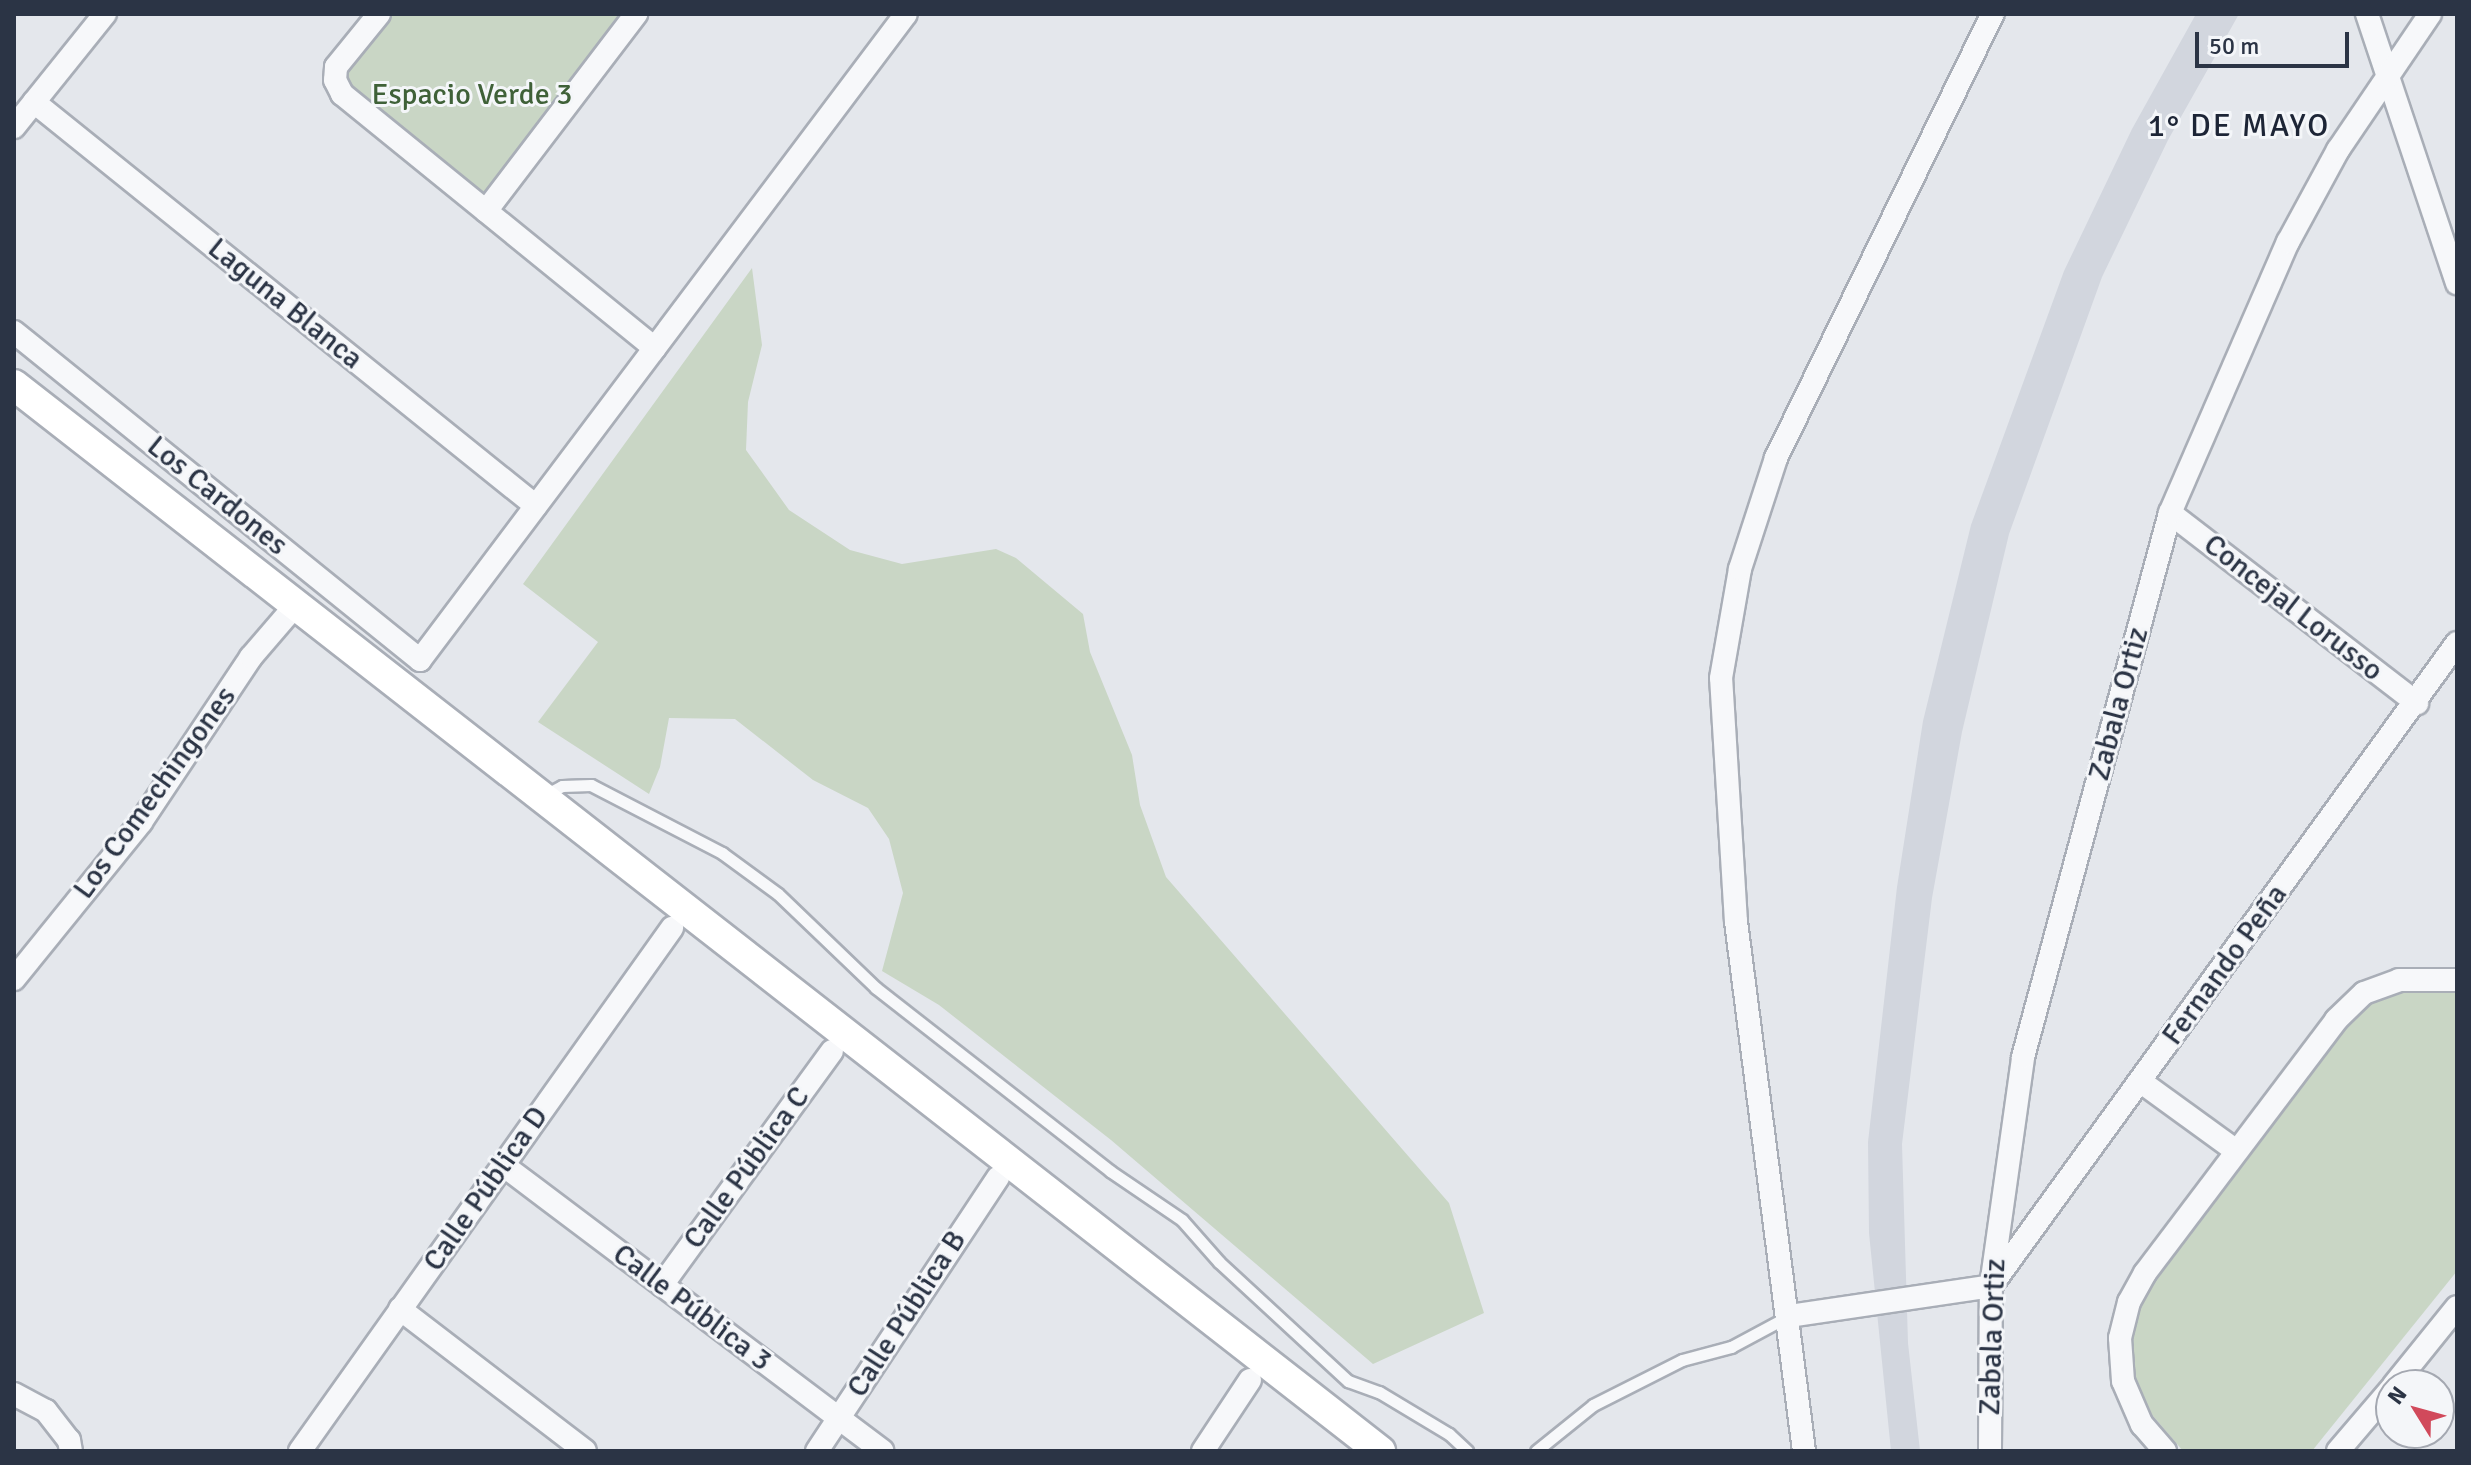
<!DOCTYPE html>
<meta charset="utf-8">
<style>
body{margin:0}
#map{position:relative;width:2471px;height:1465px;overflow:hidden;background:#e4e7ec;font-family:Signika,sans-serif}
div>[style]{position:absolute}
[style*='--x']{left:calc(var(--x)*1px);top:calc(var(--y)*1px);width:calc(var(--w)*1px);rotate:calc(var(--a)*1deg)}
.built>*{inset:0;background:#d2d6de}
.green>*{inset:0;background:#c9d6c5}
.roads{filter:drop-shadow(2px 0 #a9aeb7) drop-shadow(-2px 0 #a9aeb7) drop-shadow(0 2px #a9aeb7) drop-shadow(0 -2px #a9aeb7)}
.lane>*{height:11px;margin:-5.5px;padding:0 5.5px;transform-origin:5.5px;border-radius:5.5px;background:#f7f8fa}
.street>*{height:22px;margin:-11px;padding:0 11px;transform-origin:11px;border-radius:11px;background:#f7f8fa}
.secondary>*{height:30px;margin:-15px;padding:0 15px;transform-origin:15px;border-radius:15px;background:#fff}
span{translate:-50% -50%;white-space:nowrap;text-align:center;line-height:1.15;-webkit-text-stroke:6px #f4f6f9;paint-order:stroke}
.park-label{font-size:30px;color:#3f6138}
.street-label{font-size:30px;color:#2b3445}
.neighbourhood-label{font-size:32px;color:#1d2536;letter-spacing:2px}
.frame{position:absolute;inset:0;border:16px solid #2b3445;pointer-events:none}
.north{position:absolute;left:2375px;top:1369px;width:80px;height:80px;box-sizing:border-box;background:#f4f6f9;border:2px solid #a4a8b1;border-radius:50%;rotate:307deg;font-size:22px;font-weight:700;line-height:32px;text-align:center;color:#2b3445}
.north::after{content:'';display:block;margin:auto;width:28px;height:36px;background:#d1495b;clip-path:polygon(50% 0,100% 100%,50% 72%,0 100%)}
.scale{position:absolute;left:2195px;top:32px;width:154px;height:36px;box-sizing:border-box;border:4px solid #2b3445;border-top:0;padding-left:10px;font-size:24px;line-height:28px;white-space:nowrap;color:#2b3445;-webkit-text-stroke:6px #f4f6f9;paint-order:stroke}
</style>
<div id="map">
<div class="built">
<i style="clip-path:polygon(2196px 14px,2239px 14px,2168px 140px,2102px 277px,2009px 534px,1962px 732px,1932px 898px,1902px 1144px,1908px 1343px,1920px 1451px,1891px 1451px,1869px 1233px,1868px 1142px,1897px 887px,1923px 721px,1971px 525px,2064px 271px,2132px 129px)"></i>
</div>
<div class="green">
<i style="clip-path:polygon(379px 14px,636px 14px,486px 211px,342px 94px,336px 67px)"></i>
<i style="clip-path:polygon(752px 268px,762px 345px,748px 402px,746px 450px,789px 510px,850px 550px,902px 564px,996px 549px,1016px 558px,1083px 614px,1090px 652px,1132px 755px,1140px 805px,1166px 877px,1449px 1203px,1484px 1313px,1373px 1364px,1111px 1140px,939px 1005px,882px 971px,903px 893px,889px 839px,868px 808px,813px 780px,735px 719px,669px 718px,660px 767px,649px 794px,538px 722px,598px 642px,523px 584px)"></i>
<i style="clip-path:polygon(2409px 988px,2457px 992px,2457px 1271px,2312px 1451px,2183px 1451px,2141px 1402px,2128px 1361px,2135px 1298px,2349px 1011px,2377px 995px)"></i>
</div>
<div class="roads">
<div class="lane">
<i style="--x:545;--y:795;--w:19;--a:-28"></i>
<i style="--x:562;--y:786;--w:29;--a:-2"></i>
<i style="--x:591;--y:785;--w:148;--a:27.4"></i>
<i style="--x:722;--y:853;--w:69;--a:36.2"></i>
<i style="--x:778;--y:894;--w:136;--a:43.8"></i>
<i style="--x:876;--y:988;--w:297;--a:38"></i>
<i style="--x:1110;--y:1171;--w:87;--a:34.2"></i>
<i style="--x:1182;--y:1220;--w:56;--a:48.6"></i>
<i style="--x:1219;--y:1262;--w:176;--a:42.7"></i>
<i style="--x:1348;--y:1381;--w:33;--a:20"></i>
<i style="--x:1379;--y:1392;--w:82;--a:31"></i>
<i style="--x:1449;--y:1434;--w:25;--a:43"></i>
<i style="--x:1536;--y:1451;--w:73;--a:-38.9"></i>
<i style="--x:1593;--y:1405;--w:100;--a:-26.8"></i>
<i style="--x:1682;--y:1360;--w:51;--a:-14.9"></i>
<i style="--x:1731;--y:1347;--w:64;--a:-28.2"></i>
</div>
<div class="street">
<i style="--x:379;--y:14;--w:68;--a:129.1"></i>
<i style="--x:336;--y:67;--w:13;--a:94"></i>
<i style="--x:335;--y:80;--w:16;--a:63"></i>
<i style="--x:342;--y:94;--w:403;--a:39.1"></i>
<i style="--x:2367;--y:14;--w:284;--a:71.5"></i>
<i style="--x:34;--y:102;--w:644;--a:38.83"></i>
<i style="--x:14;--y:127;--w:145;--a:-51.2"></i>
<i style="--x:486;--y:211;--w:248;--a:-52.7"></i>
<i style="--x:14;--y:332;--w:522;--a:38.93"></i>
<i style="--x:420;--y:660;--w:808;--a:-53.05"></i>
<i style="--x:2170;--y:513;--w:312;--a:37.6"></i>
<i style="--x:14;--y:979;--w:202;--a:-51"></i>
<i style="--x:141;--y:822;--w:198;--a:-56.3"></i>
<i style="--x:251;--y:657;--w:66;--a:-49.3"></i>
<i style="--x:2140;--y:1081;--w:117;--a:36"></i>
<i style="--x:503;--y:1165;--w:475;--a:37"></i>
<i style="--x:662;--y:1285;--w:289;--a:-54"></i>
<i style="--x:400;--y:1309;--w:233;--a:37.5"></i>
<i style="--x:1789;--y:1316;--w:204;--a:-8.4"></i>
<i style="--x:1991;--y:1286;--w:794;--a:-54.07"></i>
<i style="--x:2394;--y:1385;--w:100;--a:-51.1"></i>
<i style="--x:14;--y:1394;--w:36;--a:28"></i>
<i style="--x:46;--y:1411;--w:37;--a:52"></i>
<i style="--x:69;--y:1440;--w:11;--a:80"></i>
<i style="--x:300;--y:1451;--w:642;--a:-54.58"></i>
<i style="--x:817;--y:1451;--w:328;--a:-56.5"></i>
<i style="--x:1203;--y:1451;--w:85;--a:-56.5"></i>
<i style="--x:1804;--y:1451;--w:533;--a:-97.32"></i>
<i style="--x:1736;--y:922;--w:244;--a:-93.5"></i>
<i style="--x:1721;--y:678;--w:111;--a:-80.1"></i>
<i style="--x:1740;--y:569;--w:117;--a:-72"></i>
<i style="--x:1776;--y:458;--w:494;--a:-64"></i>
<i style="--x:1990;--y:1451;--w:165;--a:-89.7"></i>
<i style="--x:1991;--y:1286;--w:231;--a:-82"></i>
<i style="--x:2023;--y:1057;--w:564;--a:-74.88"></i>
<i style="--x:2170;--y:513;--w:296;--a:-66.5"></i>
<i style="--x:2288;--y:242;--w:105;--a:-61.5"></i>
<i style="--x:2338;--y:150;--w:164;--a:-55.9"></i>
<i style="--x:2165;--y:1451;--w:35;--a:-131"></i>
<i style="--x:2142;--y:1425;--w:48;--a:-113.4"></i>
<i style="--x:2123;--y:1381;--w:43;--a:-94"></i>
<i style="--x:2120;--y:1338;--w:37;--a:-76"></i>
<i style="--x:2129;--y:1302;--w:33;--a:-61"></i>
<i style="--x:2145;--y:1273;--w:317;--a:-52.9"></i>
<i style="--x:2336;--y:1020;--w:39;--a:-44"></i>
<i style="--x:2364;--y:993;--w:37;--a:-20"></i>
<i style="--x:2399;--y:980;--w:58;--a:0"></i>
<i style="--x:2338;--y:1451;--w:82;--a:-49.5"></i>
</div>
<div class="secondary">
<i style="--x:14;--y:385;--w:1733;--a:37.97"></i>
</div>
</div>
<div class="park-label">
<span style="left:472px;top:95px">Espacio Verde 3</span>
</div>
<div class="street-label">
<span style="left:285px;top:304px;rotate:39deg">Laguna Blanca</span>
<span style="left:217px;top:496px;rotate:39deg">Los Cardones</span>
<span style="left:2293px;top:608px;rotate:38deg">Concejal Lorusso</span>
<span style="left:2119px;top:704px;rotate:-75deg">Zabala Ortiz</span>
<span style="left:155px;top:793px;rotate:-54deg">Los Comechingones</span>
<span style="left:2225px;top:965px;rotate:-54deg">Fernando Peña</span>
<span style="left:747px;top:1168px;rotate:-54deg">Calle Pública C</span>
<span style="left:486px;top:1189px;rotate:-55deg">Calle Pública D</span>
<span style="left:692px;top:1308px;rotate:37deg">Calle Pública 3</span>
<span style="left:907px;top:1314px;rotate:-57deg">Calle Pública B</span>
<span style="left:1993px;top:1337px;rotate:-88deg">Zabala Ortiz</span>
</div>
<div class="neighbourhood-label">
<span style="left:2239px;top:126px">1° DE MAYO</span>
</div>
<div class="frame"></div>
<div class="north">N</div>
<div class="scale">50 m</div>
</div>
